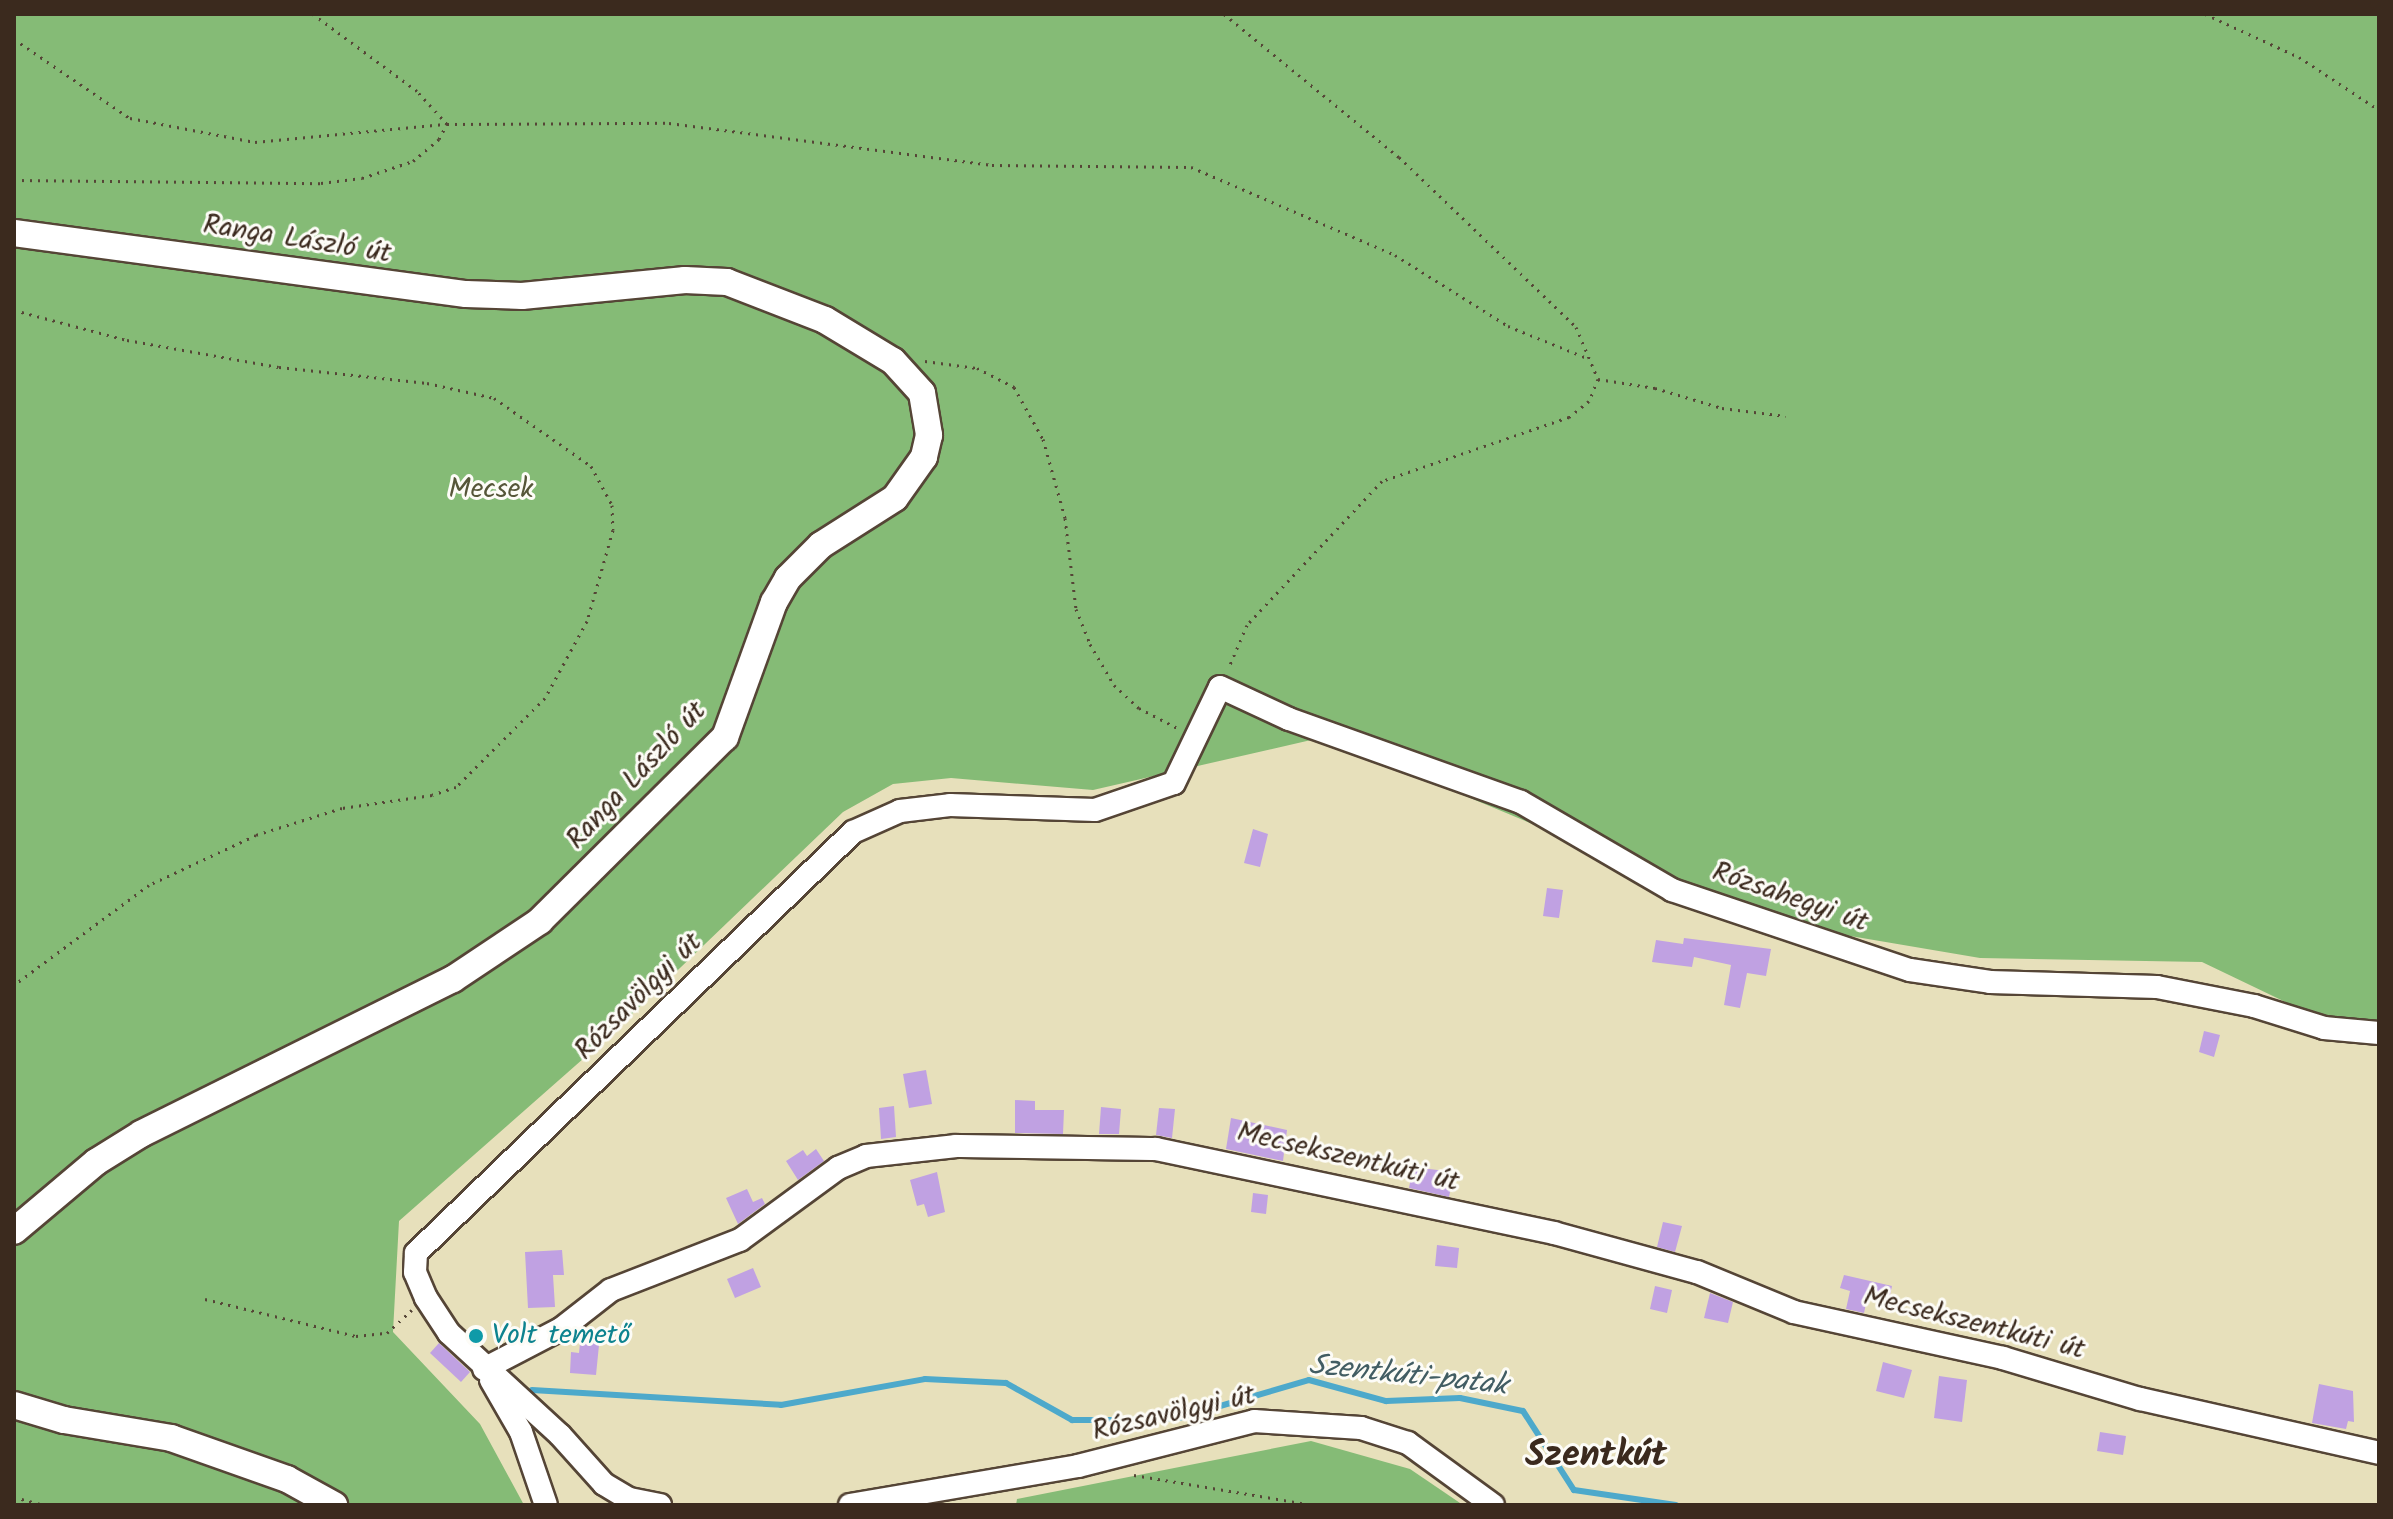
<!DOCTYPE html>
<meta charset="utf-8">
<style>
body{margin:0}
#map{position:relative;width:2393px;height:1519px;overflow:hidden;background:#e7e0bb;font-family:Kalam,sans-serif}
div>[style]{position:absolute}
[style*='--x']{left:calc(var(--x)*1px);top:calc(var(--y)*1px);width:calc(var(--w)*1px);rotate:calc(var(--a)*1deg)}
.forest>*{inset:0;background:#85bb76}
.stream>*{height:6px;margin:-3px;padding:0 3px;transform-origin:3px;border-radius:3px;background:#4da9cb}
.building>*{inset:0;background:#c0a1e2}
.path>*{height:3px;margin-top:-1.5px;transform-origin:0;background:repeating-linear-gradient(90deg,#554536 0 2px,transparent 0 8px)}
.roads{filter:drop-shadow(2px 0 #554536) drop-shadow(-2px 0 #554536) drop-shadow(0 2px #554536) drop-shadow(0 -2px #554536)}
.minor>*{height:22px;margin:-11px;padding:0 11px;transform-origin:11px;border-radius:11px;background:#fff}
.major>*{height:26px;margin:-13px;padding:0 13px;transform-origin:13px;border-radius:13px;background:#fff}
.dots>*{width:22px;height:22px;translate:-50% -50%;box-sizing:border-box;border:4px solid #fdfcf7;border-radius:50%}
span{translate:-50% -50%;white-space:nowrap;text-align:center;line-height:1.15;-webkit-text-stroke:6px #fdfcf7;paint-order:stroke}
.street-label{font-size:28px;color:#3b2a1e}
.park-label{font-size:28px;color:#565639}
.culture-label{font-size:28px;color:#0d838f}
.left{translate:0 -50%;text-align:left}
.water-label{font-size:30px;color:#425d63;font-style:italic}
.district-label{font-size:36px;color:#3b2a1e;font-weight:700}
.frame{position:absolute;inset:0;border:16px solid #3b2a1e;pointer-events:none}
</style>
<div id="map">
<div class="forest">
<i style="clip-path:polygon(14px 14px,2379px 14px,2379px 1047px,2202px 962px,1980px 958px,1767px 922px,1324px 737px,1093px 790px,951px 778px,893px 784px,843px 812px,609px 1036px,399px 1221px,393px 1332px,480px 1424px,524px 1505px,14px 1505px)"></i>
<i style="clip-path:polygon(1311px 1441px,1410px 1469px,1463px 1505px,1016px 1505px,1017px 1499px)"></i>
</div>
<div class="stream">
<i style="--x:532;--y:1390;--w:249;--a:3.4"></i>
<i style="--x:781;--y:1405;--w:146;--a:-10.2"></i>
<i style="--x:925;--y:1379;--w:81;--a:2.8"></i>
<i style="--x:1006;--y:1383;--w:76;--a:29.3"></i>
<i style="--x:1072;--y:1420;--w:57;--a:0"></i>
<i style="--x:1129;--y:1420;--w:50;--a:-2.3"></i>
<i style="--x:1179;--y:1418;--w:135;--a:-16.3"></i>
<i style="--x:1309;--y:1380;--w:80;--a:15.3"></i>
<i style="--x:1386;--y:1401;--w:74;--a:-2.3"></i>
<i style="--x:1460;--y:1398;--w:64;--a:11.7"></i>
<i style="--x:1523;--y:1411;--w:94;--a:57.2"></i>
<i style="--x:1574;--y:1490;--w:103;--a:8.4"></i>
</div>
<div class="building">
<i style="clip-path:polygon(1253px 829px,1268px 834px,1260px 867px,1244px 863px)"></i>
<i style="clip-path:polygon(1547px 888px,1563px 890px,1559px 918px,1543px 916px)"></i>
<i style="clip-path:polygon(1684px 938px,1771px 949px,1766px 976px,1747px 973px,1740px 1008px,1724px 1005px,1731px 965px,1694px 957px,1692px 967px,1652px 962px,1656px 940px,1683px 944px)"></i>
<i style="clip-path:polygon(2204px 1031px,2220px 1035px,2214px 1057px,2199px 1052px)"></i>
<i style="clip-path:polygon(926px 1070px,932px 1104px,909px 1108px,903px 1074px)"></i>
<i style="clip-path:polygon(1015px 1100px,1035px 1101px,1035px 1110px,1064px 1110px,1063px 1134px,1015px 1133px)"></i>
<i style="clip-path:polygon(894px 1106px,896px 1137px,881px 1139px,879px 1108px)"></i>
<i style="clip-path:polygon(1101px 1107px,1121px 1109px,1119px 1134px,1099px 1134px)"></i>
<i style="clip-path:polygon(1159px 1108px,1175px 1109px,1172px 1138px,1156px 1135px)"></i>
<i style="clip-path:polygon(1231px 1118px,1287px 1130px,1283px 1161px,1226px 1149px)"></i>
<i style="clip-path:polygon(816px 1149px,824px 1161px,798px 1180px,786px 1161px,803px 1150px,807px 1156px)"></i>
<i style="clip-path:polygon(1413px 1167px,1454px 1172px,1449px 1197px,1409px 1188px)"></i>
<i style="clip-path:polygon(937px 1172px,945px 1212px,928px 1217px,924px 1204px,917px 1206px,910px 1180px)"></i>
<i style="clip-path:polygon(747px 1189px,753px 1202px,762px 1198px,765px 1204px,738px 1224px,726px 1198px)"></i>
<i style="clip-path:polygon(1253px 1193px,1268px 1195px,1266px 1214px,1251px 1212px)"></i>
<i style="clip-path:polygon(1663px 1222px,1682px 1226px,1675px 1252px,1657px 1247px)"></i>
<i style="clip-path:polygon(1437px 1245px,1459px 1248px,1457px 1268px,1435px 1266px)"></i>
<i style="clip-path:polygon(562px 1250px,564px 1275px,553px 1275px,555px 1307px,528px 1308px,525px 1252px)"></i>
<i style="clip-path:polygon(753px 1268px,761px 1287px,735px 1298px,727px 1279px)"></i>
<i style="clip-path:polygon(1844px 1275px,1892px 1286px,1889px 1300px,1868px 1295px,1864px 1313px,1846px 1309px,1850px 1291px,1840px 1288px)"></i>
<i style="clip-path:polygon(1655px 1286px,1672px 1290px,1667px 1313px,1650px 1309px)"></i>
<i style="clip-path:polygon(1710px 1293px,1733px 1302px,1728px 1323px,1704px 1318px)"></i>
<i style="clip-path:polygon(581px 1333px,600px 1335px,596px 1375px,570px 1373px,571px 1352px,579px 1353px)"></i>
<i style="clip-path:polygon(439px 1343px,470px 1372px,461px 1382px,430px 1353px)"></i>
<i style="clip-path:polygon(1883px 1362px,1912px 1370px,1904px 1398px,1876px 1391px)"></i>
<i style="clip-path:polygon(1939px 1376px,1967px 1380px,1962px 1422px,1934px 1418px)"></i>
<i style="clip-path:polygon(2319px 1384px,2353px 1391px,2354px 1422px,2348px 1421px,2346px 1429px,2312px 1423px)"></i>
<i style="clip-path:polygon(2100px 1432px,2126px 1436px,2123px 1455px,2097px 1451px)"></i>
</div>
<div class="path">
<i style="--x:1224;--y:14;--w:226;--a:39.3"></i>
<i style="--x:1399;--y:157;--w:245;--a:43.8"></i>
<i style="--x:1576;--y:327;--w:56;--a:67.1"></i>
<i style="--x:1598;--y:379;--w:24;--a:112"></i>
<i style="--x:1589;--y:401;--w:26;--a:141"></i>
<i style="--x:1569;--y:417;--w:198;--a:161.1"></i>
<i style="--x:1382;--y:481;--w:197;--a:133.2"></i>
<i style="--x:1247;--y:625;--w:46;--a:113.2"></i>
<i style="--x:2205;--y:14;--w:103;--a:24.6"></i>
<i style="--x:2299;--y:57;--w:96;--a:33.5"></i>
<i style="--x:14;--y:39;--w:140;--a:34.3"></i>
<i style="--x:130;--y:118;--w:127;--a:10.9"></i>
<i style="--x:255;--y:142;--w:193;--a:-5.4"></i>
<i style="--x:447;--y:124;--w:222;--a:-0.3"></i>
<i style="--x:669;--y:123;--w:326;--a:7.4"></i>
<i style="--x:992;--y:165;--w:199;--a:0.6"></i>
<i style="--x:1191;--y:167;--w:222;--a:23.3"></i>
<i style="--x:1395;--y:255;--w:133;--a:32.1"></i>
<i style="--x:1508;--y:326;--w:85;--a:22.1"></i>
<i style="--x:14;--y:180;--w:307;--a:0.6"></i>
<i style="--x:321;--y:183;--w:41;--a:-7"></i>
<i style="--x:362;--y:178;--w:54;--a:-18.4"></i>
<i style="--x:413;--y:161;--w:34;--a:-40"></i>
<i style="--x:439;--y:139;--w:17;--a:-62"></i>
<i style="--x:447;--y:124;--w:45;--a:-132.3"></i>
<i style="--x:417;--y:91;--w:129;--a:-143.5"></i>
<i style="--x:14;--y:310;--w:117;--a:14.9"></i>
<i style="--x:127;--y:340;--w:154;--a:10.1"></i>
<i style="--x:279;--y:367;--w:149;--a:6.2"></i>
<i style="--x:427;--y:383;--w:69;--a:12.6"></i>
<i style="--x:494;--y:398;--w:118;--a:35"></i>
<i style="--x:591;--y:466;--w:44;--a:61.7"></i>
<i style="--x:612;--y:505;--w:25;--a:88"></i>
<i style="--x:613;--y:530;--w:95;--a:105.9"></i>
<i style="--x:587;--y:621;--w:88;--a:118.6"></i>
<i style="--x:545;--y:698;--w:126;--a:135"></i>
<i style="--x:456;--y:787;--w:25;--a:162"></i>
<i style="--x:432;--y:795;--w:91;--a:171.8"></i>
<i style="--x:342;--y:808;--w:90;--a:162.6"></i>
<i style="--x:256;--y:835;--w:118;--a:155"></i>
<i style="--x:149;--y:885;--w:168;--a:143.5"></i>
<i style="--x:925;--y:361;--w:52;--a:7.7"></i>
<i style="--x:977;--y:368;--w:42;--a:27.2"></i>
<i style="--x:1014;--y:387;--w:60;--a:60.9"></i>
<i style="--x:1043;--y:439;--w:82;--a:74.4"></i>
<i style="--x:1065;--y:518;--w:92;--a:83.1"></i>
<i style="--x:1076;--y:609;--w:38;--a:68"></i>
<i style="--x:1090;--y:644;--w:48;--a:59.7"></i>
<i style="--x:1114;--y:685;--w:34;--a:43"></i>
<i style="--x:1139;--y:708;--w:45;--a:27.7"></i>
<i style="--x:1598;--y:379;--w:58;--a:9"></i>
<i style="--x:1655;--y:388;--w:70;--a:16.6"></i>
<i style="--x:1722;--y:408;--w:64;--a:7.2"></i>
<i style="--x:205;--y:1299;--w:155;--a:13.8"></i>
<i style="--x:356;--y:1336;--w:31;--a:-6"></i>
<i style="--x:387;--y:1333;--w:34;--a:-43"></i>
<i style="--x:1134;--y:1475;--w:181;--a:9.5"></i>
<i style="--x:14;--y:1497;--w:31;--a:15"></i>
</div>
<div class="roads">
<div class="minor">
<i style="--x:484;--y:1369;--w:87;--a:-27.5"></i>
<i style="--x:561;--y:1329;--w:63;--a:-38"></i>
<i style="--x:611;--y:1290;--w:138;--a:-21.2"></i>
<i style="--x:740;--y:1240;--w:122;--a:-36.3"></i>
<i style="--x:838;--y:1168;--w:30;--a:-23"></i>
<i style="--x:866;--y:1156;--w:91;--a:-6.3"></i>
<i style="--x:956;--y:1146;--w:200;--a:0.9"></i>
<i style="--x:1156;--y:1149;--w:407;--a:11.9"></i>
<i style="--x:1554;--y:1233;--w:148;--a:15.3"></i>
<i style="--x:1697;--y:1272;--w:105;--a:22.4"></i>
<i style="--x:1794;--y:1312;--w:214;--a:12.4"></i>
<i style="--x:2003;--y:1358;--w:143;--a:16.7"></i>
<i style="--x:2140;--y:1399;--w:245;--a:12.7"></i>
<i style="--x:491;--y:1380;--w:60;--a:60"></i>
<i style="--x:521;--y:1432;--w:77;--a:71.1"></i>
<i style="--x:660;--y:1505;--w:32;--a:-169"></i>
<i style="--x:629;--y:1499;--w:29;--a:-149"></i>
<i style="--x:604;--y:1484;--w:66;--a:-131.9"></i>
<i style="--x:560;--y:1435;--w:151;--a:-137.4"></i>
<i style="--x:449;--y:1333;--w:42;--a:-123.3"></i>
<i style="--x:426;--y:1298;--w:28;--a:-113"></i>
<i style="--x:415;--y:1272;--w:19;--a:-87"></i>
<i style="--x:416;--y:1253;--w:607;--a:-43.93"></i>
<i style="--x:853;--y:832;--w:51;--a:-24.1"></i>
<i style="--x:900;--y:811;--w:50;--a:-6.8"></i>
<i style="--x:950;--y:805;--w:145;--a:2"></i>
<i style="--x:1095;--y:810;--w:83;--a:-18.9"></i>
<i style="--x:1174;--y:783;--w:106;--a:-64.4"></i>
<i style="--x:1220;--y:687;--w:76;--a:24.9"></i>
<i style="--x:1289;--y:719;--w:246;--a:19.7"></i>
<i style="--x:1521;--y:802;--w:175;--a:30.2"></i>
<i style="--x:1672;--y:890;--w:251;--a:18.6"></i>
<i style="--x:1910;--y:970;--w:81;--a:8.5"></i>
<i style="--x:1990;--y:982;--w:167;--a:1.7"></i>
<i style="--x:2157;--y:987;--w:99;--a:11.1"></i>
<i style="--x:2254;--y:1006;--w:73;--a:17.4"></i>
<i style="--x:2324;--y:1028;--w:55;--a:5.2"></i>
<i style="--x:850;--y:1505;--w:231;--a:-9.7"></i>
<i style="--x:1078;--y:1466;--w:182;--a:-14.3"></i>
<i style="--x:1254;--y:1421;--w:107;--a:3.7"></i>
<i style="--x:1361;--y:1428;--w:49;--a:17.7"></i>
<i style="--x:1408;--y:1443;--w:105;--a:36.1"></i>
</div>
<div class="major">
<i style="--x:14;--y:233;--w:456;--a:7.7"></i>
<i style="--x:466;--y:294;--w:56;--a:2"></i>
<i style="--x:522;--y:296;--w:164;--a:-5.6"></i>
<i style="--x:685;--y:280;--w:42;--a:2.7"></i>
<i style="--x:727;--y:282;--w:105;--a:21.2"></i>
<i style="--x:825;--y:320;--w:79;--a:31.1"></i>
<i style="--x:893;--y:361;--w:43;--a:47.8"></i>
<i style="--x:922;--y:393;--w:43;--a:80.5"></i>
<i style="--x:929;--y:435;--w:23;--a:103"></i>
<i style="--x:924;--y:457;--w:50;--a:125.3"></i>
<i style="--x:895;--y:498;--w:88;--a:147.6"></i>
<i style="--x:821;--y:545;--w:47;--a:135"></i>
<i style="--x:788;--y:578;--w:28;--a:120"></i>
<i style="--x:774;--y:602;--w:144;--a:109.9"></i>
<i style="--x:725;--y:737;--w:261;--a:135.2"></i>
<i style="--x:540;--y:921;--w:105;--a:146.3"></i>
<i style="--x:453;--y:979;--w:348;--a:153.6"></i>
<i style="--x:141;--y:1134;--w:53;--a:148.1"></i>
<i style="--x:96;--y:1162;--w:107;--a:139.9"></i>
<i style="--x:14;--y:1405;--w:52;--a:16.7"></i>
<i style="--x:64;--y:1420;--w:109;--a:9.5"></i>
<i style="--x:171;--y:1438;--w:123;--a:19.5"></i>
<i style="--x:287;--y:1479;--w:54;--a:29"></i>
</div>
</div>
<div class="dots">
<i style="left:476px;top:1336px;background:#0f9aa8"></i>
</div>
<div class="street-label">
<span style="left:297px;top:240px;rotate:9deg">Ranga László út</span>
<span style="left:637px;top:776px;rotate:-47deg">Ranga László út</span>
<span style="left:1790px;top:898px;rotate:19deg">Rózsahegyi út</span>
<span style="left:639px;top:997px;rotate:-45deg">Rózsavölgyi út</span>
<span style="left:1348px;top:1158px;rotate:13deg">Mecsekszentkúti út</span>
<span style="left:1974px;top:1324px;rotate:14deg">Mecsekszentkúti út</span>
<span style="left:1174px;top:1414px;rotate:-13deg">Rózsavölgyi út</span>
</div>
<div class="park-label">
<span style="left:491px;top:490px">Mecsek</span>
</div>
<div class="culture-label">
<span class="left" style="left:492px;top:1336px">Volt temető</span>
</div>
<div class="water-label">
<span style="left:1408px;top:1376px;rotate:6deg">Szentkúti-patak</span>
</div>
<div class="district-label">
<span style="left:1596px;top:1456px">Szentkút</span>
</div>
<div class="frame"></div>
</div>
